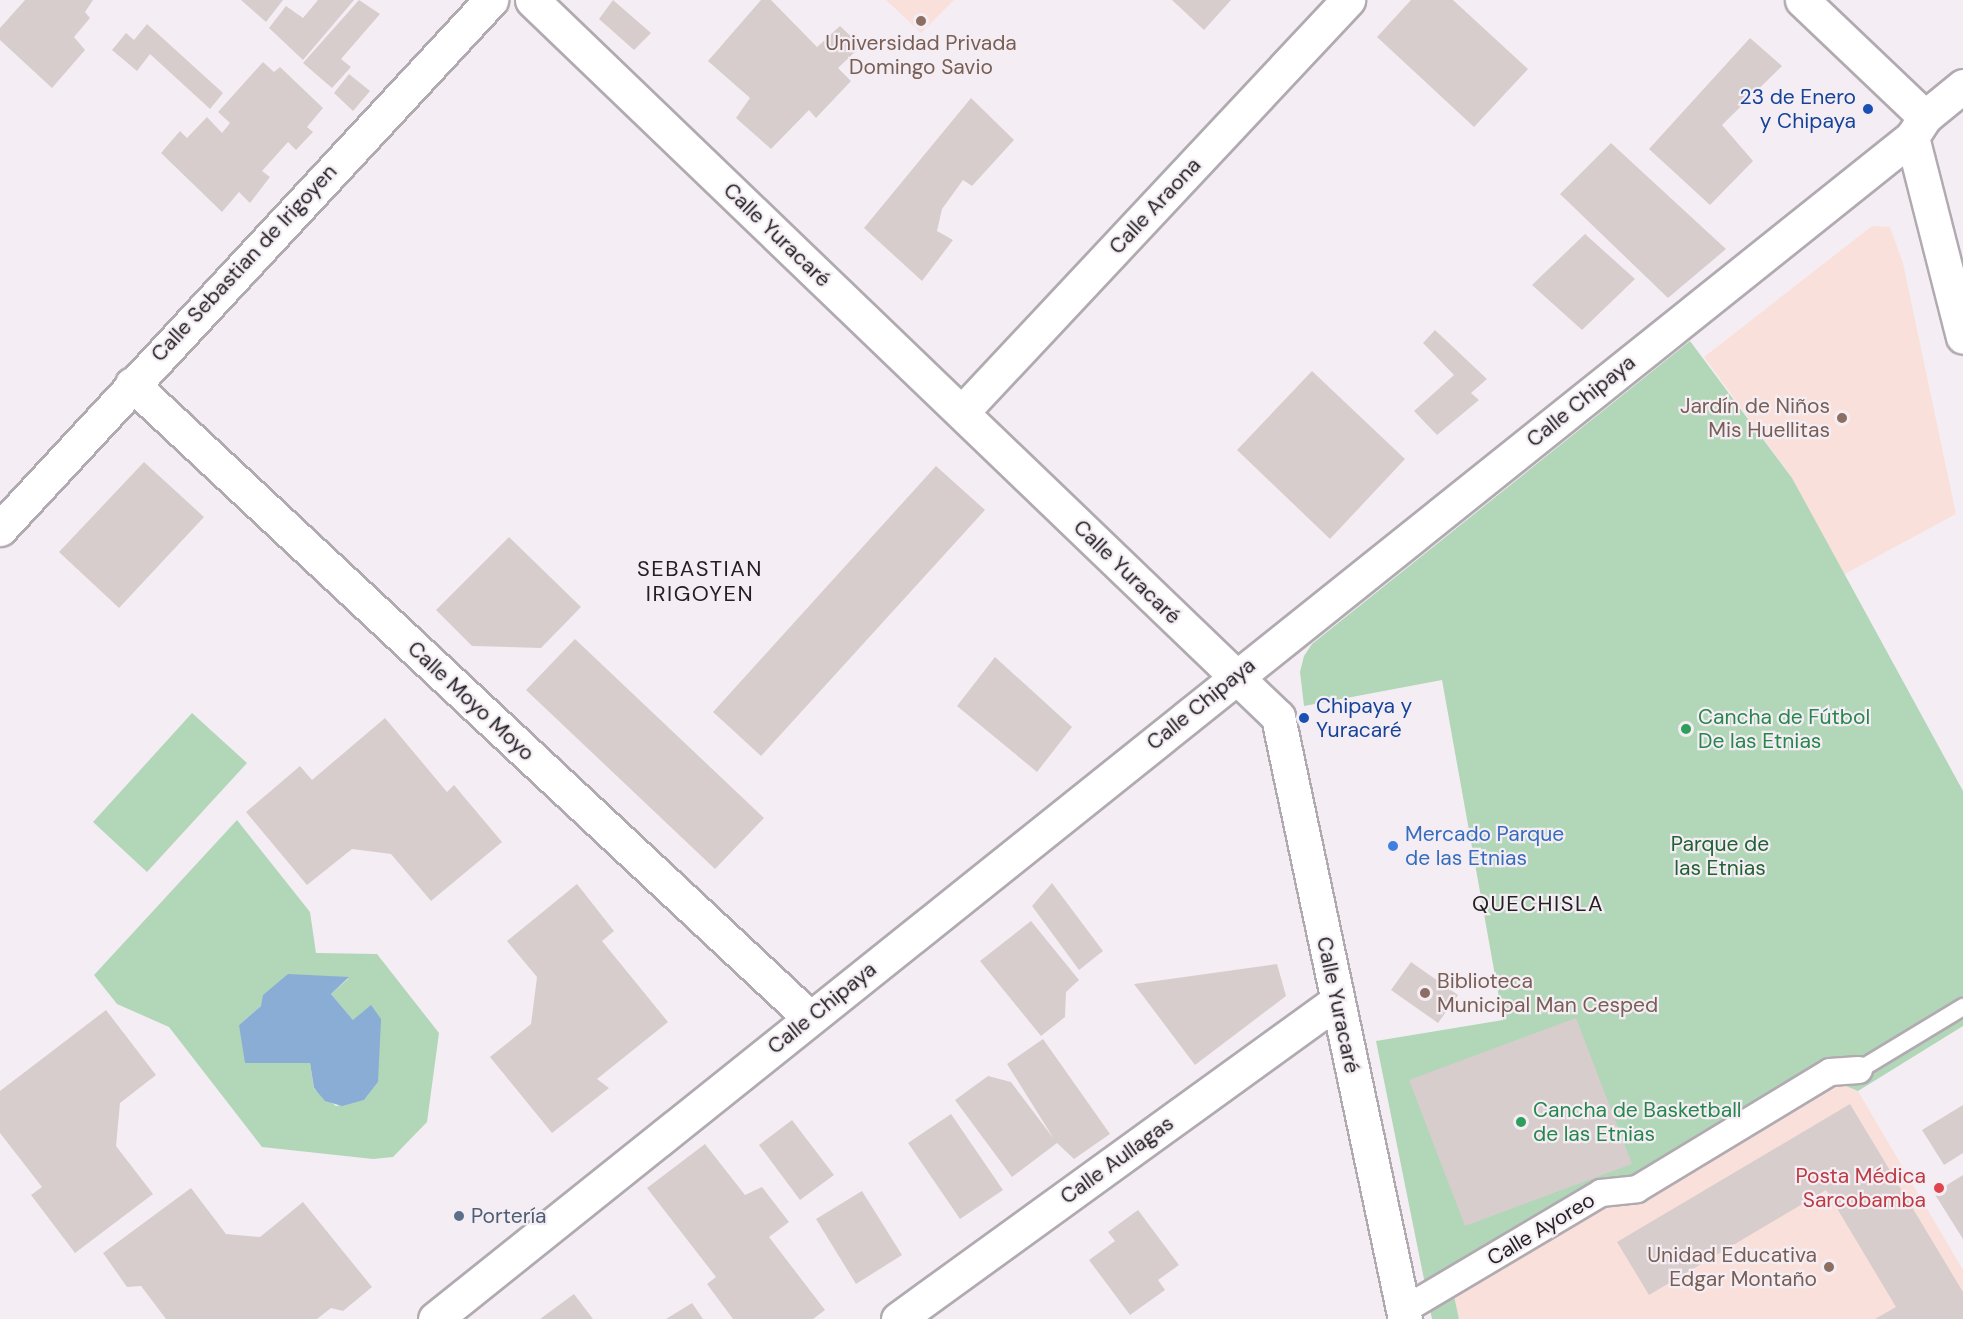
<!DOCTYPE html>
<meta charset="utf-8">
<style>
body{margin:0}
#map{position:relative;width:1963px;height:1319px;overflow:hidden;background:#f4eef4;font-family:"DM Sans",sans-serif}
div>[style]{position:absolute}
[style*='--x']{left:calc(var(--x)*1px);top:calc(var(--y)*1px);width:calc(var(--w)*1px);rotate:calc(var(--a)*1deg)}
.education>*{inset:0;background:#fae0da}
.green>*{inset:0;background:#b2d6b8}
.water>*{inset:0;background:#89add4}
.building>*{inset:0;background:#d7cdcc}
.roads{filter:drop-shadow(2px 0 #b1abb1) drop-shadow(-2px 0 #b1abb1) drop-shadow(0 2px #b1abb1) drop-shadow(0 -2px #b1abb1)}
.service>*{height:16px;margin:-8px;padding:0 8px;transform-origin:8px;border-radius:8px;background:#fff}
.pedestrian>*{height:26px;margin:-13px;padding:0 13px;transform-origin:13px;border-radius:13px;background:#fff}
.minor>*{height:33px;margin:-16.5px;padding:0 16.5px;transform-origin:16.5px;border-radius:16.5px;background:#fff}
.tertiary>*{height:33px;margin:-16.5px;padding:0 16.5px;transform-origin:16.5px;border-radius:16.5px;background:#fff}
.dots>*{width:16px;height:16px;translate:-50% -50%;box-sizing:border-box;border:3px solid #f4eef4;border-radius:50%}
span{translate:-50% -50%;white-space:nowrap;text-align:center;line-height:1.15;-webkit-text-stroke:4.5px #f4eef4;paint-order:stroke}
.education-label{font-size:21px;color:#785e54}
.right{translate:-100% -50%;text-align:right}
.left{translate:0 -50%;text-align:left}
.transit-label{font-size:21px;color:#164399}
.street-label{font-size:21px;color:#242124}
.leisure-label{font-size:21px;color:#27864d}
.shop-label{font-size:21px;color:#366cbe}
.park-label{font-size:21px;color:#216133}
.health-label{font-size:21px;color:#be3a42}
.service-label{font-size:21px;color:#4e5e75}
.neighbourhood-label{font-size:22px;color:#242124;letter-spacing:1.5px}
</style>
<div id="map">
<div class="education">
<i style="clip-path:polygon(886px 0,954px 0,921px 33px)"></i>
<i style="clip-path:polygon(1872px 226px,1890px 227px,1903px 263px,1956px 514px,1843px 575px,1792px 478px,1704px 357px)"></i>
<i style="clip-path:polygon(1836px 1082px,1858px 1091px,1963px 1270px,1963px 1319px,1459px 1319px,1454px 1297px,1608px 1203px,1637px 1205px)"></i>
</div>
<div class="green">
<i style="clip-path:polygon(1690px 341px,1792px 478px,1963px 791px,1963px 1026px,1858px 1091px,1836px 1082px,1637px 1205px,1608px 1203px,1454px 1296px,1459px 1319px,1432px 1319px,1376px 1041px,1503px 1020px,1442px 680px,1304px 706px,1300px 672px,1304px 656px,1312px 644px)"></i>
<i style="clip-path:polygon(192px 713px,247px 763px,147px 872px,93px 822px)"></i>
<i style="clip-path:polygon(evenodd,237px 820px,310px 912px,316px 953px,377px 954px,439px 1033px,427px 1122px,393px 1157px,373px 1159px,262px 1147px,169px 1027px,117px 1004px,94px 975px,237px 820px,349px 978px,331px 994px,353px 1020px,378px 1082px,364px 1100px,336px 1106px,314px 1089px,310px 1063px,239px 1025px,261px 1006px,349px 978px)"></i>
</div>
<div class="water">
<i style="clip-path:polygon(288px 974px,349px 977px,331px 994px,353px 1020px,371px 1005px,381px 1019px,378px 1082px,364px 1100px,342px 1106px,325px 1101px,314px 1088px,310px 1063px,245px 1063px,239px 1025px,261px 1006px,263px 995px)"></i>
</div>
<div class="building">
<i style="clip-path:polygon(25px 0,93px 0,85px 12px,90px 18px,74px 37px,85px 50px,52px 88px,0 40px,0 28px)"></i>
<i style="clip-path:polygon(241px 0,283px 0,266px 22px)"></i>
<i style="clip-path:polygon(318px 0,354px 0,303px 60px,269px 28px,286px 6px,303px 18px)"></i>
<i style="clip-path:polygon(359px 0,380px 14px,341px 59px,351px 67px,332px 88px,303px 63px)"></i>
<i style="clip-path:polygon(613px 0,651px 33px,634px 50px,599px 19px)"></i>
<i style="clip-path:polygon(761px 0,771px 0,817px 47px,840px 26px,861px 46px,838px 68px,851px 81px,816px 118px,809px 110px,771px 149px,736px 118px,750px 98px,708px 61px)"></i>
<i style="clip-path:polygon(1172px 0,1231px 0,1204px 30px)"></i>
<i style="clip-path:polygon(1411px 0,1453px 0,1528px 69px,1474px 127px,1377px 37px)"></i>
<i style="clip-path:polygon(147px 24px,223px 93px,210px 109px,150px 54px,137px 71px,112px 50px,126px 33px,134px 40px)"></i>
<i style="clip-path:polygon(1750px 38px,1782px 66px,1722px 125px,1753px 161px,1710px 205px,1649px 149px)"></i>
<i style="clip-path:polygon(263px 62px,274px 72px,280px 67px,323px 108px,307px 127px,313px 132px,296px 150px,288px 142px,262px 171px,270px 177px,250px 203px,239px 192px,222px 212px,161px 153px,180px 131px,187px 138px,207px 117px,222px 133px,230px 123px,218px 112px)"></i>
<i style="clip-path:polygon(349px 74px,370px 91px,353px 111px,334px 93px)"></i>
<i style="clip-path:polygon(971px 98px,1014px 140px,972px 186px,963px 180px,942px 209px,937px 231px,953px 240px,922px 281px,864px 228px)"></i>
<i style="clip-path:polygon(1611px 143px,1726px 249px,1668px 298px,1560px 194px)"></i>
<i style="clip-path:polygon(1585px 234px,1635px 279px,1582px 330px,1532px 285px)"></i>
<i style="clip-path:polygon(1435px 330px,1487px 379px,1471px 393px,1479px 400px,1437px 435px,1414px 411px,1454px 375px,1423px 343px)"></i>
<i style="clip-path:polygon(1312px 371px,1405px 459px,1330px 539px,1237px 450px)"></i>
<i style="clip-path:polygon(144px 462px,204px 517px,119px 608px,59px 552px)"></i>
<i style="clip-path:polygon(936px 466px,985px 510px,761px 756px,713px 712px)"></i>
<i style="clip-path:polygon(509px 537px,581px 607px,541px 648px,472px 646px,436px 610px)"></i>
<i style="clip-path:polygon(575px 639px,764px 818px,715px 869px,526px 690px)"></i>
<i style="clip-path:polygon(995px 657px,1072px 727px,1037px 772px,957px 706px)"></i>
<i style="clip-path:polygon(385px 718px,447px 792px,454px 785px,502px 842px,431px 901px,391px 854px,352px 849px,307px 885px,246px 812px,300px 766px,312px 780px)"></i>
<i style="clip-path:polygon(1052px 883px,1103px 951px,1079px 970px,1032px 906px)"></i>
<i style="clip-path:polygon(577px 884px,614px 931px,602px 941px,668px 1022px,597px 1079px,609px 1088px,552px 1133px,490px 1057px,531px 1024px,537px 977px,507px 941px)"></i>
<i style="clip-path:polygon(1031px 921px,1079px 980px,1066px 992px,1065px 1017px,1041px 1036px,980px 961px)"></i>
<i style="clip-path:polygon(1411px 962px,1458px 995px,1438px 1023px,1391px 990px)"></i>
<i style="clip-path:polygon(1277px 964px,1286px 996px,1195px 1065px,1134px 984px)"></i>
<i style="clip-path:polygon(106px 1010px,156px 1075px,120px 1103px,116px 1146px,153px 1194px,75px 1253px,31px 1195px,42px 1187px,0 1133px,0 1091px)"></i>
<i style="clip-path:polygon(1576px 1018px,1632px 1164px,1465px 1226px,1409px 1080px)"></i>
<i style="clip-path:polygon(1043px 1039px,1110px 1134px,1074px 1159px,1057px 1143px,1012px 1177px,955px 1100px,988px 1076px,1011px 1082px,1054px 1139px,1007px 1064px)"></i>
<i style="clip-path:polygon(1850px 1104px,1963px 1292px,1963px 1319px,1875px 1319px,1896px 1307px,1826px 1190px,1649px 1295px,1617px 1242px)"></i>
<i style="clip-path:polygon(1963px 1105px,1963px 1153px,1944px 1165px,1922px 1130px)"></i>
<i style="clip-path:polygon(951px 1114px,1003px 1190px,960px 1219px,908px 1143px)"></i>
<i style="clip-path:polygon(792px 1120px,834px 1175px,800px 1200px,759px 1145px)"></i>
<i style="clip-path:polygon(705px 1144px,745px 1195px,762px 1187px,789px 1222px,769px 1237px,825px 1310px,813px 1319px,733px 1319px,707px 1284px,716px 1277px,647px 1188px)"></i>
<i style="clip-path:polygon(1963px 1175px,1963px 1239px,1934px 1193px)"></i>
<i style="clip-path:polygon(191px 1188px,226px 1234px,260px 1237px,303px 1202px,372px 1287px,343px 1311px,331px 1308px,317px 1319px,166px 1319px,141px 1286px,127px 1287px,103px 1253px)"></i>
<i style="clip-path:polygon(862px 1191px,902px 1255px,856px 1284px,816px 1219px)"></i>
<i style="clip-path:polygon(1138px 1210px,1179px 1265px,1158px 1280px,1165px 1290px,1130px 1315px,1089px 1260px,1115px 1241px,1108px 1232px)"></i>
<i style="clip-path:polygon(574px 1294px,593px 1319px,540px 1319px)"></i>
<i style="clip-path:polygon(692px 1303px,703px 1319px,666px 1319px)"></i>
</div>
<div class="roads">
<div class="service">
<i style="--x:1859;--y:1070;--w:122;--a:-31.2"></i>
</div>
<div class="pedestrian">
<i style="--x:1404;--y:1310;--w:229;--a:-30.7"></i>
<i style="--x:1601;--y:1193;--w:36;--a:-6"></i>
<i style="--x:1637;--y:1189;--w:226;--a:-31.2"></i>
<i style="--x:1830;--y:1072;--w:29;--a:-4"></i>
</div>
<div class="minor">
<i style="--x:532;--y:0;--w:1035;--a:43.86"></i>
<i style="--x:1278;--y:717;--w:615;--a:78.09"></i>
<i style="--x:1802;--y:0;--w:170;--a:43.6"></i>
<i style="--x:1912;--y:137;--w:206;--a:75.7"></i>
<i style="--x:132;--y:384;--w:928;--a:43.08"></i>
<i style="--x:962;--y:412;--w:565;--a:-46.87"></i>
<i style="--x:0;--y:529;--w:722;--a:-47.13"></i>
<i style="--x:898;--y:1319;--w:542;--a:-35.92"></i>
</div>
<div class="tertiary">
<i style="--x:435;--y:1319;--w:1892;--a:-38.67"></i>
<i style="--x:1912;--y:137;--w:24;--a:-57"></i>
<i style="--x:1925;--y:117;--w:49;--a:-39.2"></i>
</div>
</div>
<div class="dots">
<i style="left:921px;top:21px;background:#8d6e63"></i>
<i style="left:1868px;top:109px;background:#1a4fb4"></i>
<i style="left:1842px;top:418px;background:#8d6e63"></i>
<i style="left:1304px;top:718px;background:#1a4fb4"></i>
<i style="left:1686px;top:729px;background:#2e9e5b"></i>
<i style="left:1393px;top:846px;background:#3f7fe0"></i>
<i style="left:1425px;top:993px;background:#8d6e63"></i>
<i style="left:1521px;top:1122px;background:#2e9e5b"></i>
<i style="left:1939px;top:1188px;background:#e0444e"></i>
<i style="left:459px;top:1216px;background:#5c6f8a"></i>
<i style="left:1829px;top:1267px;background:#8d6e63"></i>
</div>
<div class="education-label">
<span style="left:921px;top:55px">Universidad Privada<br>Domingo Savio</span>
<span class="right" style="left:1830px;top:418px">Jardín de Niños<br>Mis Huellitas</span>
<span class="left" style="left:1437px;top:993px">Biblioteca<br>Municipal Man Cesped</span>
<span class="right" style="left:1817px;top:1267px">Unidad Educativa<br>Edgar Montaño</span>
</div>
<div class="transit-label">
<span class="right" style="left:1856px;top:109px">23 de Enero<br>y Chipaya</span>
<span class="left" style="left:1316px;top:718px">Chipaya y<br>Yuracaré</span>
</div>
<div class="street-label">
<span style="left:1155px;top:206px;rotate:-47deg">Calle Araona</span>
<span style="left:777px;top:235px;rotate:44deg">Calle Yuracaré</span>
<span style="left:244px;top:263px;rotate:-47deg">Calle Sebastian de Irigoyen</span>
<span style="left:1581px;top:401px;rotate:-39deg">Calle Chipaya</span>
<span style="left:1127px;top:572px;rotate:44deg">Calle Yuracaré</span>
<span style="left:471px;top:701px;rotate:43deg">Calle Moyo Moyo</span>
<span style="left:1201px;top:704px;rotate:-39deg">Calle Chipaya</span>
<span style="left:1338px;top:1005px;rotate:78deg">Calle Yuracaré</span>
<span style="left:822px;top:1008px;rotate:-39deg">Calle Chipaya</span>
<span style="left:1117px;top:1160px;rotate:-36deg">Calle Aullagas</span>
<span style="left:1541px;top:1229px;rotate:-31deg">Calle Ayoreo</span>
</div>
<div class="leisure-label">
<span class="left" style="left:1698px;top:729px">Cancha de Fútbol<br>De las Etnias</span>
<span class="left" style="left:1533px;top:1122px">Cancha de Basketball<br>de las Etnias</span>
</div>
<div class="shop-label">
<span class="left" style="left:1405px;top:846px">Mercado Parque<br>de las Etnias</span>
</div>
<div class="park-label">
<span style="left:1720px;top:856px">Parque de<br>las Etnias</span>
</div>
<div class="health-label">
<span class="right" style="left:1926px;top:1188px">Posta Médica<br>Sarcobamba</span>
</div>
<div class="service-label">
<span class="left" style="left:471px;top:1216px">Portería</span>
</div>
<div class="neighbourhood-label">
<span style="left:700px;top:581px">SEBASTIAN<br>IRIGOYEN</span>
<span style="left:1538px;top:904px">QUECHISLA</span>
</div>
</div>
